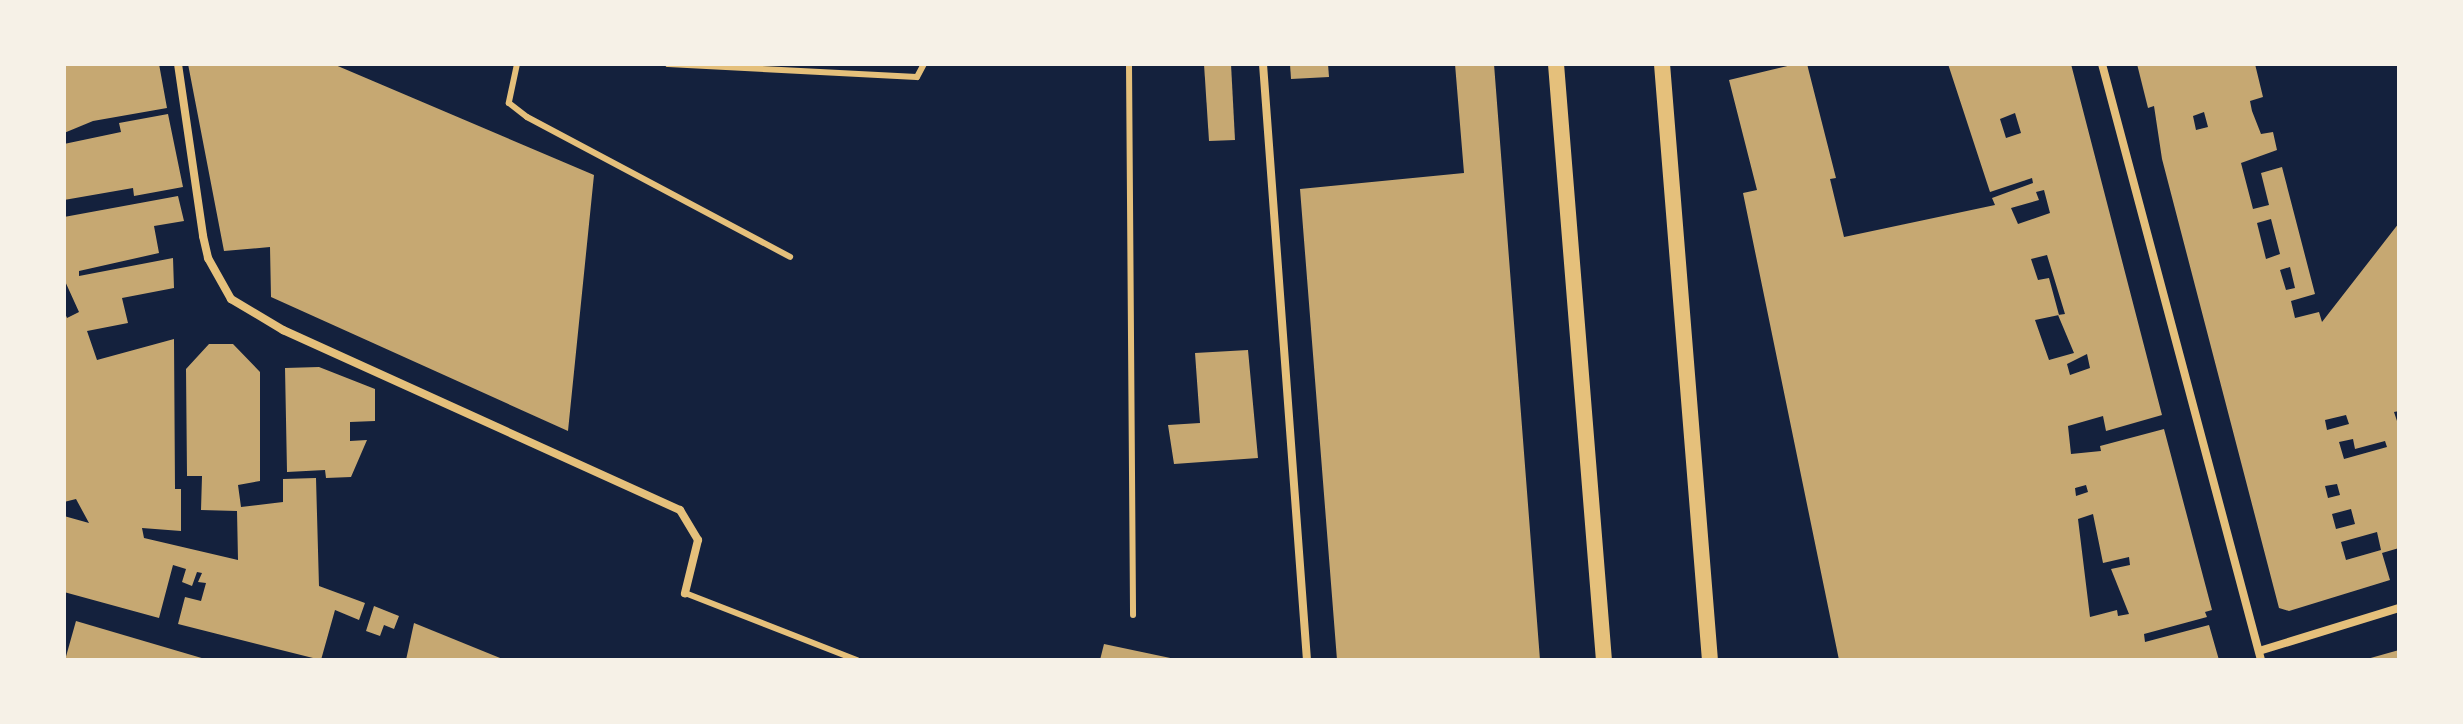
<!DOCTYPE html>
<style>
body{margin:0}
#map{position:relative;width:2463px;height:724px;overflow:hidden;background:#14213d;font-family:"Fira Sans Condensed",sans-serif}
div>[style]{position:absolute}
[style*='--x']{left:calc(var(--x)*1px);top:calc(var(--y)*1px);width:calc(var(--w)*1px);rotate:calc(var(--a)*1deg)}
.building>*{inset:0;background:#c6a872}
.service>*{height:6px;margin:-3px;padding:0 3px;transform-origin:3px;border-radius:3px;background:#e5c07b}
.minor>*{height:8px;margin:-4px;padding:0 4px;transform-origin:4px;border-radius:4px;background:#e5c07b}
.secondary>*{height:16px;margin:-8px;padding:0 8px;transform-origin:8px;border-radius:8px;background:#e5c07b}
span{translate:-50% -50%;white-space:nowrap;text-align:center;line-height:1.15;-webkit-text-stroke:8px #f6f1e7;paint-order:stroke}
.frame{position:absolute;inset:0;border:66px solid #f6f1e7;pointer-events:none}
</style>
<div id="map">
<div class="building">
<i style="clip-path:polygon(64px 64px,159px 64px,167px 108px,93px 121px,64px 133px)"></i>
<i style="clip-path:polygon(188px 64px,333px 64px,594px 175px,568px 431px,271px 297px,270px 247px,224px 251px)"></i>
<i style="clip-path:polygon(1204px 64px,1231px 64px,1235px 140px,1209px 141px)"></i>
<i style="clip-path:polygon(1290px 64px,1328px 64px,1329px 77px,1291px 79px)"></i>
<i style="clip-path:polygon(1455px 64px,1494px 64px,1540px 660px,1337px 660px,1300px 189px,1464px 173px)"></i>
<i style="clip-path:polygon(evenodd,1796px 64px,1807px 64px,1836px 178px,1830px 179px,1844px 237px,1995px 205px,1992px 198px,2033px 183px,2032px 178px,1990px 192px,1948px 64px,2071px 64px,2162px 415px,2106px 431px,2103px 416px,2068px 426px,2071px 454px,2101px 451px,2100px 446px,2164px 429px,2212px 610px,2205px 612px,2207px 617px,2144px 634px,2145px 642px,2209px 625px,2219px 660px,1839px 660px,1743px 193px,1757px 190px,1729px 80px,1796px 64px,2015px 113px,2021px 133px,2006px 138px,2000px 119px,2015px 113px,1796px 64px,2044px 190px,2050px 213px,2018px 224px,2011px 208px,2039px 200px,2036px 192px,2044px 190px,1796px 64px,2047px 255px,2065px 314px,2058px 315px,2074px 353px,2049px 360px,2035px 320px,2059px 315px,2049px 278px,2038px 280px,2031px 259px,2047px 255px,1796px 64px,2087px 354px,2090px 368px,2070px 375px,2067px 364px,2087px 354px,1796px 64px,2086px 485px,2088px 492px,2076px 496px,2075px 488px,2086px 485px,1796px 64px,2093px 514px,2103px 563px,2129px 557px,2130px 565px,2111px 569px,2129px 614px,2118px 616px,2117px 610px,2090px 617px,2078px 519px,2093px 514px)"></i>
<i style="clip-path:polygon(evenodd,2137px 64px,2255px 64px,2263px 97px,2250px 101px,2252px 111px,2261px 134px,2273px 132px,2277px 150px,2241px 163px,2253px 209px,2269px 205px,2261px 173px,2282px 167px,2315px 294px,2291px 301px,2295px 318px,2319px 312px,2322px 322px,2399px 223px,2399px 411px,2394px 412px,2399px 427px,2399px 548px,2382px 553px,2390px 580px,2289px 611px,2279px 608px,2162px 159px,2154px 106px,2148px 108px,2137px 64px,2204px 112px,2208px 127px,2196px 130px,2193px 116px,2204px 112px,2137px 64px,2271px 219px,2280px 254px,2266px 259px,2257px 223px,2271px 219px,2137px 64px,2290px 267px,2295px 288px,2286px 290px,2280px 270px,2290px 267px,2137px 64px,2346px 415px,2349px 424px,2327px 430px,2325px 420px,2346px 415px,2137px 64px,2353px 439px,2355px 449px,2385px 441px,2387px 447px,2344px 459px,2339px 442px,2353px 439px,2137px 64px,2337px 484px,2340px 495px,2328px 498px,2325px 486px,2337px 484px,2137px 64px,2351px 509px,2355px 524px,2336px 529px,2332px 514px,2351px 509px,2137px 64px,2377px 532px,2381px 550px,2346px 560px,2341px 542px,2377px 532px)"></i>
<i style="clip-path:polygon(168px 114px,183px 187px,134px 196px,133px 188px,64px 200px,64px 144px,121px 132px,119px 123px)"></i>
<i style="clip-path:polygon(178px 196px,184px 221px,154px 226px,159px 253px,79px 271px,79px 276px,173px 258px,174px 288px,122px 298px,128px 323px,87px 331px,97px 360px,174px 339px,175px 489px,181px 489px,181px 531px,142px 528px,144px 538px,238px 560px,237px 511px,201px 510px,202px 476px,187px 476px,186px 369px,209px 344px,233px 344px,260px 372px,260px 481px,238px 485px,241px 507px,283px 502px,283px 479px,316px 478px,319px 586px,365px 603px,359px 620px,335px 610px,321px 660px,178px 624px,185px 597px,201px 601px,206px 583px,198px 582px,202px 573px,197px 572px,192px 586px,182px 582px,186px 569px,173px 565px,159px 618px,64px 592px,64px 516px,89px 523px,76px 499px,64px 502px,64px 311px,67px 318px,79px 312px,64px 279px,64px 217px)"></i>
<i style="clip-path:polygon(1248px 350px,1258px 458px,1174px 464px,1168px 425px,1200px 423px,1195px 353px)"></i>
<i style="clip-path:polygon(319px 367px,375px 389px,375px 421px,350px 422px,350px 441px,367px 440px,351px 477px,326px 478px,325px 470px,287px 472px,285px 368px)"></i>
<i style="clip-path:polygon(374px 606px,399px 616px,394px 629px,384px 625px,380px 636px,366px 631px)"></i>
<i style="clip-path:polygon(76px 621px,205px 659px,205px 660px,65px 660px)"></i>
<i style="clip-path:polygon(414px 623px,505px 660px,406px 660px)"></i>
<i style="clip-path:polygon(1104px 644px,1175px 659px,1175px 660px,1100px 660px)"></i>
<i style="clip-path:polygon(2399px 650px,2399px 660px,2367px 660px,2367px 659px)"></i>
</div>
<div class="service">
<i style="--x:517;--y:64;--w:40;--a:102"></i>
<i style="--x:509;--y:103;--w:23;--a:38"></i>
<i style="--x:527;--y:117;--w:298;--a:28"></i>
<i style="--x:668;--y:64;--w:249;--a:3"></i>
<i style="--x:917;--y:77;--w:15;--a:-62"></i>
<i style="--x:1129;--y:64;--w:551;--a:89.58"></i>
<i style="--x:685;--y:593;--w:185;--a:21.3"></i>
</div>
<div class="minor">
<i style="--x:178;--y:64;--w:174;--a:81.7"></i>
<i style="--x:203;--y:236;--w:23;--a:77"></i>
<i style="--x:208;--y:258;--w:47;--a:60.7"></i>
<i style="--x:231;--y:299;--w:61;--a:30.8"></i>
<i style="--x:283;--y:330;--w:436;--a:24.4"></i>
<i style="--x:680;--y:510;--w:35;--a:59"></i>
<i style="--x:698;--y:540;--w:55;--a:103.8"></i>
<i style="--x:1263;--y:64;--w:598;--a:85.78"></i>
<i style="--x:2102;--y:64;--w:617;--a:75.06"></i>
<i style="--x:2259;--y:651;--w:146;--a:-17.1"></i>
</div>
<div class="secondary">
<i style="--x:1556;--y:64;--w:598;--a:85.4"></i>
<i style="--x:1662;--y:64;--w:598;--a:85.4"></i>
</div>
<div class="frame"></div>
</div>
